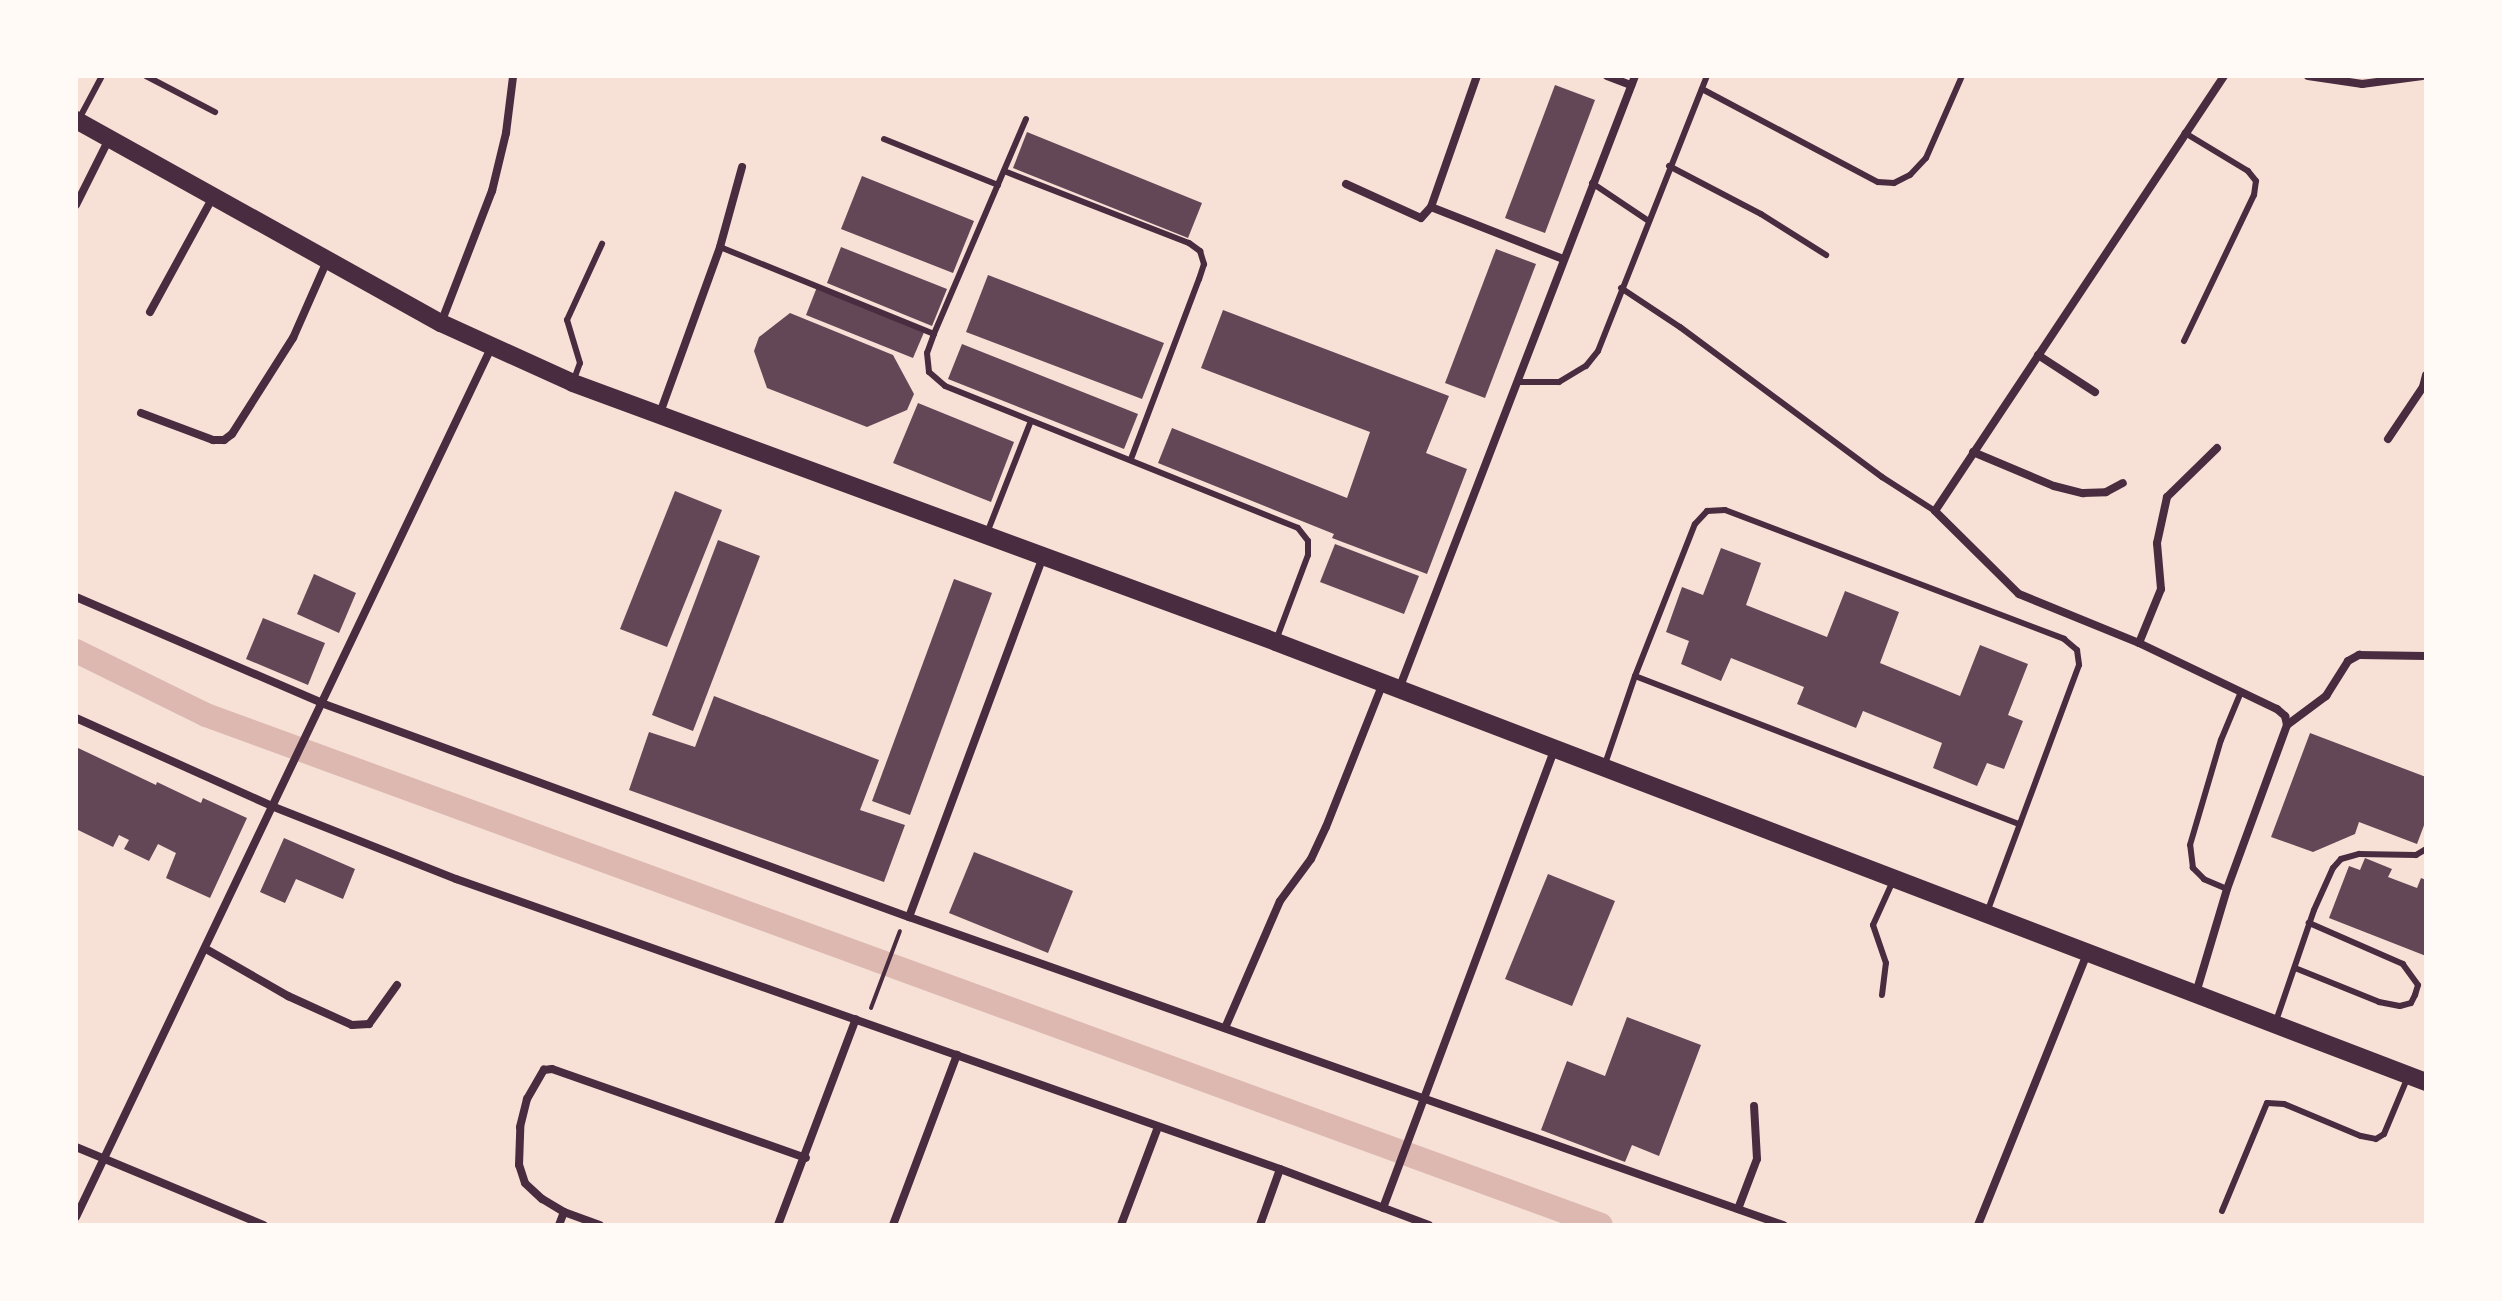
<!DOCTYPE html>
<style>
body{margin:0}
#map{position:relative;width:2502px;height:1301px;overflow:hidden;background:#f7e1d7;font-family:Barlow,sans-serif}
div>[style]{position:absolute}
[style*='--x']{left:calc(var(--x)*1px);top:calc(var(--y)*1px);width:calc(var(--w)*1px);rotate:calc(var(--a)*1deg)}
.canal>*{height:24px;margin:-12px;padding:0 12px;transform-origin:12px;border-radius:12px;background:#dcb8b0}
.building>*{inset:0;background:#644757}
.path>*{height:4px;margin:-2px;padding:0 2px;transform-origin:2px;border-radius:2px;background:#4a2c40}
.service>*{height:6px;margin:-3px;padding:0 3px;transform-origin:3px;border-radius:3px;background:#4a2c40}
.minor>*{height:8px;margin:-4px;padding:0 4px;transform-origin:4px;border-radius:4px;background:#4a2c40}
.primary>*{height:18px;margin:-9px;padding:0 9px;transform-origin:9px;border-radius:9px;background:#4a2c40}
span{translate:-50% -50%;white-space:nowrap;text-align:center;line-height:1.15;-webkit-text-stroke:6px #fffaf5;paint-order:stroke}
.frame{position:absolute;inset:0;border:78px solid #fffaf5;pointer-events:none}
</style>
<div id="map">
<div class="canal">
<i style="--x:76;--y:651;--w:145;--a:26.2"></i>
<i style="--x:206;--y:715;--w:1485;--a:20.08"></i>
</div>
<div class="building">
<i style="clip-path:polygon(1555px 85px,1595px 100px,1545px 233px,1505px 218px)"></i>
<i style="clip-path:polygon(1027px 132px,1202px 203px,1188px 238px,1013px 168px)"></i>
<i style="clip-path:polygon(862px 176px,974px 221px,953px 273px,841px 229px)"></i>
<i style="clip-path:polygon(841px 247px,947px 289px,932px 326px,827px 283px)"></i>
<i style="clip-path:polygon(1496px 249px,1536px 264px,1485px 398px,1445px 383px)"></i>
<i style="clip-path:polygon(988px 275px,1164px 343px,1142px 399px,966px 332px)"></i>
<i style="clip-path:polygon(817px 287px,925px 330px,913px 358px,806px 315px)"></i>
<i style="clip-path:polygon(1223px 310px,1449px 396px,1426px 453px,1467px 469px,1427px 574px,1332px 538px,1334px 534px,1158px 463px,1172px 428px,1347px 498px,1370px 432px,1201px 368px)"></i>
<i style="clip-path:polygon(790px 313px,893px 355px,914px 394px,907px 410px,867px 427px,767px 388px,754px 351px,759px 337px)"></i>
<i style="clip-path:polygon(962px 344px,1138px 414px,1124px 449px,948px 379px)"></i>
<i style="clip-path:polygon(918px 403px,1014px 442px,991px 502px,893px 463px)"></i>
<i style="clip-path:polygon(675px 491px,722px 510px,667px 647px,620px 629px)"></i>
<i style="clip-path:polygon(718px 540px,760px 556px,693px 731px,652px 715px)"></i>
<i style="clip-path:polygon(1335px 544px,1419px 576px,1404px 614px,1320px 582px)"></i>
<i style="clip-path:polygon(1721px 548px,1761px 563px,1746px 605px,1827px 637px,1845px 591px,1899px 612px,1880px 663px,1960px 696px,1980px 645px,2028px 664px,2008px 715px,2023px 721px,2004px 769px,1987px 763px,1977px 786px,1933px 768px,1942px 743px,1863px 711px,1856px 728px,1797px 704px,1804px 687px,1731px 658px,1721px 681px,1681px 664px,1689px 641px,1666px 632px,1682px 587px,1703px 595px)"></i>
<i style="clip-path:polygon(314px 574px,356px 593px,339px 633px,297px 614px)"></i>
<i style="clip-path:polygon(954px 579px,992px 593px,910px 815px,872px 801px)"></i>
<i style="clip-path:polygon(263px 618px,325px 643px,308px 685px,246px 659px)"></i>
<i style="clip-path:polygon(714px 696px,879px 760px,860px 810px,905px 825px,884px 882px,629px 790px,649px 732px,695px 747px)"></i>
<i style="clip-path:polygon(2310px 733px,2426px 777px,2426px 820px,2417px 844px,2359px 822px,2355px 834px,2313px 852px,2271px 837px)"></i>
<i style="clip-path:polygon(76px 747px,156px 785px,157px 782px,201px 803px,203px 798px,247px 818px,210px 898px,166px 878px,176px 853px,158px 844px,149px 861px,124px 849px,129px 840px,119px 835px,113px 847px,76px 829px)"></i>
<i style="clip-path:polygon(284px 838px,355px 869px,343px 899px,296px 879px,285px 903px,260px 892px)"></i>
<i style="clip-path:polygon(974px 852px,1073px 891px,1048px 953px,949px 913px)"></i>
<i style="clip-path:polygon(2365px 858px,2392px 869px,2388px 877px,2417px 888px,2421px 878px,2426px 880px,2426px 956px,2329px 918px,2349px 866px,2360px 870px)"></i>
<i style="clip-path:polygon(1548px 874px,1615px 901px,1572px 1006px,1505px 979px)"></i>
<i style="clip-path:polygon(1627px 1017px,1701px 1045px,1659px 1156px,1632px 1145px,1625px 1162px,1541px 1130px,1567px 1061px,1605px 1076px)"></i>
</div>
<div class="path">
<i style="--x:871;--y:1008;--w:82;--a:-69.4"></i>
</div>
<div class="service">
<i style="--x:146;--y:76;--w:78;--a:27.6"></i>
<i style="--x:1702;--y:89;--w:199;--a:27.9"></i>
<i style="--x:1878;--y:182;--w:16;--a:4"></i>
<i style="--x:1894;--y:183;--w:18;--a:-27"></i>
<i style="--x:1910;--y:175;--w:23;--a:-47"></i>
<i style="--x:1926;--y:158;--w:90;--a:-66.3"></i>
<i style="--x:79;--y:119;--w:49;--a:-61.9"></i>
<i style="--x:1026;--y:119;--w:234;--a:113.2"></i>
<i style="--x:934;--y:334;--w:20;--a:110"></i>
<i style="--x:927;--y:353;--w:19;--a:84"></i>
<i style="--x:929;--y:372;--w:21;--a:41"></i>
<i style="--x:945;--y:386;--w:380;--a:21.9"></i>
<i style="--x:1298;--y:528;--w:16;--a:52"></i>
<i style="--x:1308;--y:541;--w:14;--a:90"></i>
<i style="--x:1308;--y:555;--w:91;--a:110.6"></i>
<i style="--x:884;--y:139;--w:123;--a:22"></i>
<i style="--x:1669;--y:166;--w:104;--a:27.6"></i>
<i style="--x:1761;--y:214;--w:77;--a:32.2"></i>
<i style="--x:1004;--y:171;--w:199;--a:21.3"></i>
<i style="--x:1189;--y:243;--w:14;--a:36"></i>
<i style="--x:1200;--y:251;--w:14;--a:73"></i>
<i style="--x:1204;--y:264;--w:16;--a:108"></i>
<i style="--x:1199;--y:279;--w:192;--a:110.7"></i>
<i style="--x:1592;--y:183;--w:66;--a:33.9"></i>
<i style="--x:720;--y:247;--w:231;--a:22.1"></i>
<i style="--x:1621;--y:288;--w:71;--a:33.5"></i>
<i style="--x:1680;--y:327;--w:252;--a:36.6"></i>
<i style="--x:1882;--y:477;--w:63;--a:32.7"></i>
<i style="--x:2184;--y:341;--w:162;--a:-64.4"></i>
<i style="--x:2254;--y:195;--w:14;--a:-82"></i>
<i style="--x:2256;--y:181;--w:13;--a:-129"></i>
<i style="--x:2248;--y:171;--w:74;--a:-148.9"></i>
<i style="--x:573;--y:382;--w:20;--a:-70"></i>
<i style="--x:580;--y:363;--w:45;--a:-106.8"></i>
<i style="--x:567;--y:320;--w:84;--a:-65.3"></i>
<i style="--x:1518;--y:382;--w:41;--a:0"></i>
<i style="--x:1559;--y:382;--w:31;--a:-31"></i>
<i style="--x:1586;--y:366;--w:19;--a:-51"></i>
<i style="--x:1598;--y:351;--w:296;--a:-68.4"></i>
<i style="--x:987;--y:533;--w:120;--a:-68.6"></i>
<i style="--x:1635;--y:676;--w:412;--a:21.1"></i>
<i style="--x:1604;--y:767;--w:96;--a:-71.2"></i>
<i style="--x:1635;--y:676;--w:163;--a:-68.5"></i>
<i style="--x:1695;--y:524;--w:18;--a:-47"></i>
<i style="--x:1707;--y:511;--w:18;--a:-3"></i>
<i style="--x:1725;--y:510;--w:363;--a:20.8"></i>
<i style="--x:2064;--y:639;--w:17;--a:40"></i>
<i style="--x:2077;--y:650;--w:15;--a:82"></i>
<i style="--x:2079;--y:665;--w:264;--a:110.4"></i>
<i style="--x:2227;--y:889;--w:25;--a:-157"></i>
<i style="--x:2204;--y:879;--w:16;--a:-135"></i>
<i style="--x:2193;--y:868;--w:23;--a:-97"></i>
<i style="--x:2190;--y:845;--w:109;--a:-73.6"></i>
<i style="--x:2221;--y:740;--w:52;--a:-67.4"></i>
<i style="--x:2295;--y:968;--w:91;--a:22"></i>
<i style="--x:2379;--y:1002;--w:21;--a:11"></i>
<i style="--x:2400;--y:1006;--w:11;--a:-15"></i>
<i style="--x:2411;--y:1003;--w:9;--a:-63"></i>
<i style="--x:2415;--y:995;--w:10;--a:-73"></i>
<i style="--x:2418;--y:985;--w:26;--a:-126"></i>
<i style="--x:2403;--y:964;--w:103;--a:-156.4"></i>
<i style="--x:1882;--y:995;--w:32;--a:-83"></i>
<i style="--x:1886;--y:963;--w:40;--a:-108.9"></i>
<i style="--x:1873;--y:925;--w:48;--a:-65.6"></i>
<i style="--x:2276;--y:1021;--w:117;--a:-71.1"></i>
<i style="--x:2314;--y:910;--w:46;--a:-65.7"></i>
<i style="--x:2333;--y:868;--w:12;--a:-48"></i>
<i style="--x:2341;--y:859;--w:19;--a:-16"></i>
<i style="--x:2359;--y:854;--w:57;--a:1"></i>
<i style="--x:2416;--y:855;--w:12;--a:-31"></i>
<i style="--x:2222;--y:1211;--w:117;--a:-67.4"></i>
<i style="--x:2267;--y:1103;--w:17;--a:3"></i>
<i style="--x:2284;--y:1104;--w:83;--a:22.6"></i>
<i style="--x:2361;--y:1136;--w:15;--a:11"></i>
<i style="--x:2376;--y:1139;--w:9;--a:-32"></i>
<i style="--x:2384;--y:1134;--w:60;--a:-67.3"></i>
</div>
<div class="minor">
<i style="--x:1607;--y:76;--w:26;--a:21"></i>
<i style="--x:2224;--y:76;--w:522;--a:123.6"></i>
<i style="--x:1935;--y:511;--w:118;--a:44.7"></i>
<i style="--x:2019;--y:594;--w:130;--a:22.2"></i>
<i style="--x:2139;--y:643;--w:153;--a:25.6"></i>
<i style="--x:2277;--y:709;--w:11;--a:41"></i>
<i style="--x:2285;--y:716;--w:9;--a:77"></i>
<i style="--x:2308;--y:76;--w:55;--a:8.4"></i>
<i style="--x:2362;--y:84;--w:61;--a:-7.6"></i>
<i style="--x:1346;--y:184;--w:82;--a:24.4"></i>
<i style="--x:1421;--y:218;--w:15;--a:-48"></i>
<i style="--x:1431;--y:207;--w:139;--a:-70.7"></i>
<i style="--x:76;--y:205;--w:74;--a:-63.4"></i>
<i style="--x:1431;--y:207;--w:142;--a:21.5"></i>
<i style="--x:150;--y:312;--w:131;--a:-61.3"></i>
<i style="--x:441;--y:323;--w:142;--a:-68.9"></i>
<i style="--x:492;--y:191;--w:60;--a:-76.4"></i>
<i style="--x:506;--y:133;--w:56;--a:-82.9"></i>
<i style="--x:2038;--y:355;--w:68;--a:33"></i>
<i style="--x:141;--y:413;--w:77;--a:20.6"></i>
<i style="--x:213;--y:440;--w:11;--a:0"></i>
<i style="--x:224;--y:440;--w:10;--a:-37"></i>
<i style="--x:232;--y:434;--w:114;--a:-57.6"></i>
<i style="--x:293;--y:338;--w:84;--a:-66.2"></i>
<i style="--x:660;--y:413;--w:177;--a:-70.1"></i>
<i style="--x:720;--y:247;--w:83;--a:-74.6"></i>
<i style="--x:2388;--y:439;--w:63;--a:-56.1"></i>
<i style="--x:2423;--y:387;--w:12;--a:-76"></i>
<i style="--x:1973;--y:452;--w:88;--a:22.8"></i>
<i style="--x:2054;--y:486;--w:30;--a:14"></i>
<i style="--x:2083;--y:493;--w:23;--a:-2"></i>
<i style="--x:2106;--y:492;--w:19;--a:-28"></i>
<i style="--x:76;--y:597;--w:270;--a:23.3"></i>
<i style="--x:324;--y:704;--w:623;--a:20.01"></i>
<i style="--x:909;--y:917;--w:927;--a:19.41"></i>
<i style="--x:2139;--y:643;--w:58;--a:-67.8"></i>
<i style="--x:2161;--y:589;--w:46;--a:-95"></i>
<i style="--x:2157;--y:543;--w:47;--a:-77.7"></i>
<i style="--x:2167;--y:497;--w:70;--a:-44.4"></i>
<i style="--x:1399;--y:689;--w:657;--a:-68.94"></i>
<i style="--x:76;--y:718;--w:217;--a:24.2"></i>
<i style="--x:274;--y:807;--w:196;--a:21.6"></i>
<i style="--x:456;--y:879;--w:874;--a:19.39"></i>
<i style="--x:1280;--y:1169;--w:159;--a:20.6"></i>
<i style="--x:2287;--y:725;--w:49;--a:-36.6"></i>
<i style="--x:2326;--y:696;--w:41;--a:-57.8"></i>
<i style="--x:2348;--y:661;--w:13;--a:-29"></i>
<i style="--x:2359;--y:655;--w:67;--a:0.9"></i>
<i style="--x:909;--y:917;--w:384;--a:-69.6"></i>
<i style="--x:206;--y:949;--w:95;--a:29.8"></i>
<i style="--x:288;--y:996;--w:70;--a:24.4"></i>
<i style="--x:352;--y:1025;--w:17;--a:-3"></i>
<i style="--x:369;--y:1024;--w:48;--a:-54.3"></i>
<i style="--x:2196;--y:993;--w:109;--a:-73.4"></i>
<i style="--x:2227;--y:889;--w:175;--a:-69.9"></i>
<i style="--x:1225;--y:1028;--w:138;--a:-66.6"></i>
<i style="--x:1280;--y:901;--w:52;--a:-53.6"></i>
<i style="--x:1311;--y:859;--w:35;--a:-65"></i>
<i style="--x:1326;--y:827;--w:155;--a:-68.4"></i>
<i style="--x:76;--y:1147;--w:203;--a:22.6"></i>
<i style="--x:1383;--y:1208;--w:490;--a:-69.5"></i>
<i style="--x:1738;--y:1209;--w:53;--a:-69.2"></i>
<i style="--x:1757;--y:1159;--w:53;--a:-93.2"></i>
<i style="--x:564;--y:1212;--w:26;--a:-149"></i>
<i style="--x:542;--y:1199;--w:23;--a:-137"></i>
<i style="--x:525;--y:1183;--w:19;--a:-108"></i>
<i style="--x:519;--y:1165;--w:38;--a:-88"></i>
<i style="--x:520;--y:1127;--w:29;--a:-76"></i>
<i style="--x:527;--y:1099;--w:34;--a:-60"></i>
<i style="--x:544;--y:1070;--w:8;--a:-7"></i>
<i style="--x:552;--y:1069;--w:269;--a:19.3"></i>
<i style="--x:76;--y:1217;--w:963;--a:-64.47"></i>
<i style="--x:559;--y:1225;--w:14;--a:-69"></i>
<i style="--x:564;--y:1212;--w:38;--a:20"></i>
<i style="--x:778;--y:1225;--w:220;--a:-69.3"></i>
<i style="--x:893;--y:1225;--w:182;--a:-69.4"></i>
<i style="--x:1121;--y:1225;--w:105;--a:-69.3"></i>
<i style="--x:1260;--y:1225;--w:59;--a:-70.3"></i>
<i style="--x:1978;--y:1225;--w:292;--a:-68.1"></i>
</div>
<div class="primary">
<i style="--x:76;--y:120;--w:418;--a:29.1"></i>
<i style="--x:441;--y:323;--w:145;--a:24.4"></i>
<i style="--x:573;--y:383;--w:749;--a:20.22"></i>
<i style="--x:1276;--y:642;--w:1231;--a:20.94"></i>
</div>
<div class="frame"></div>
</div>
